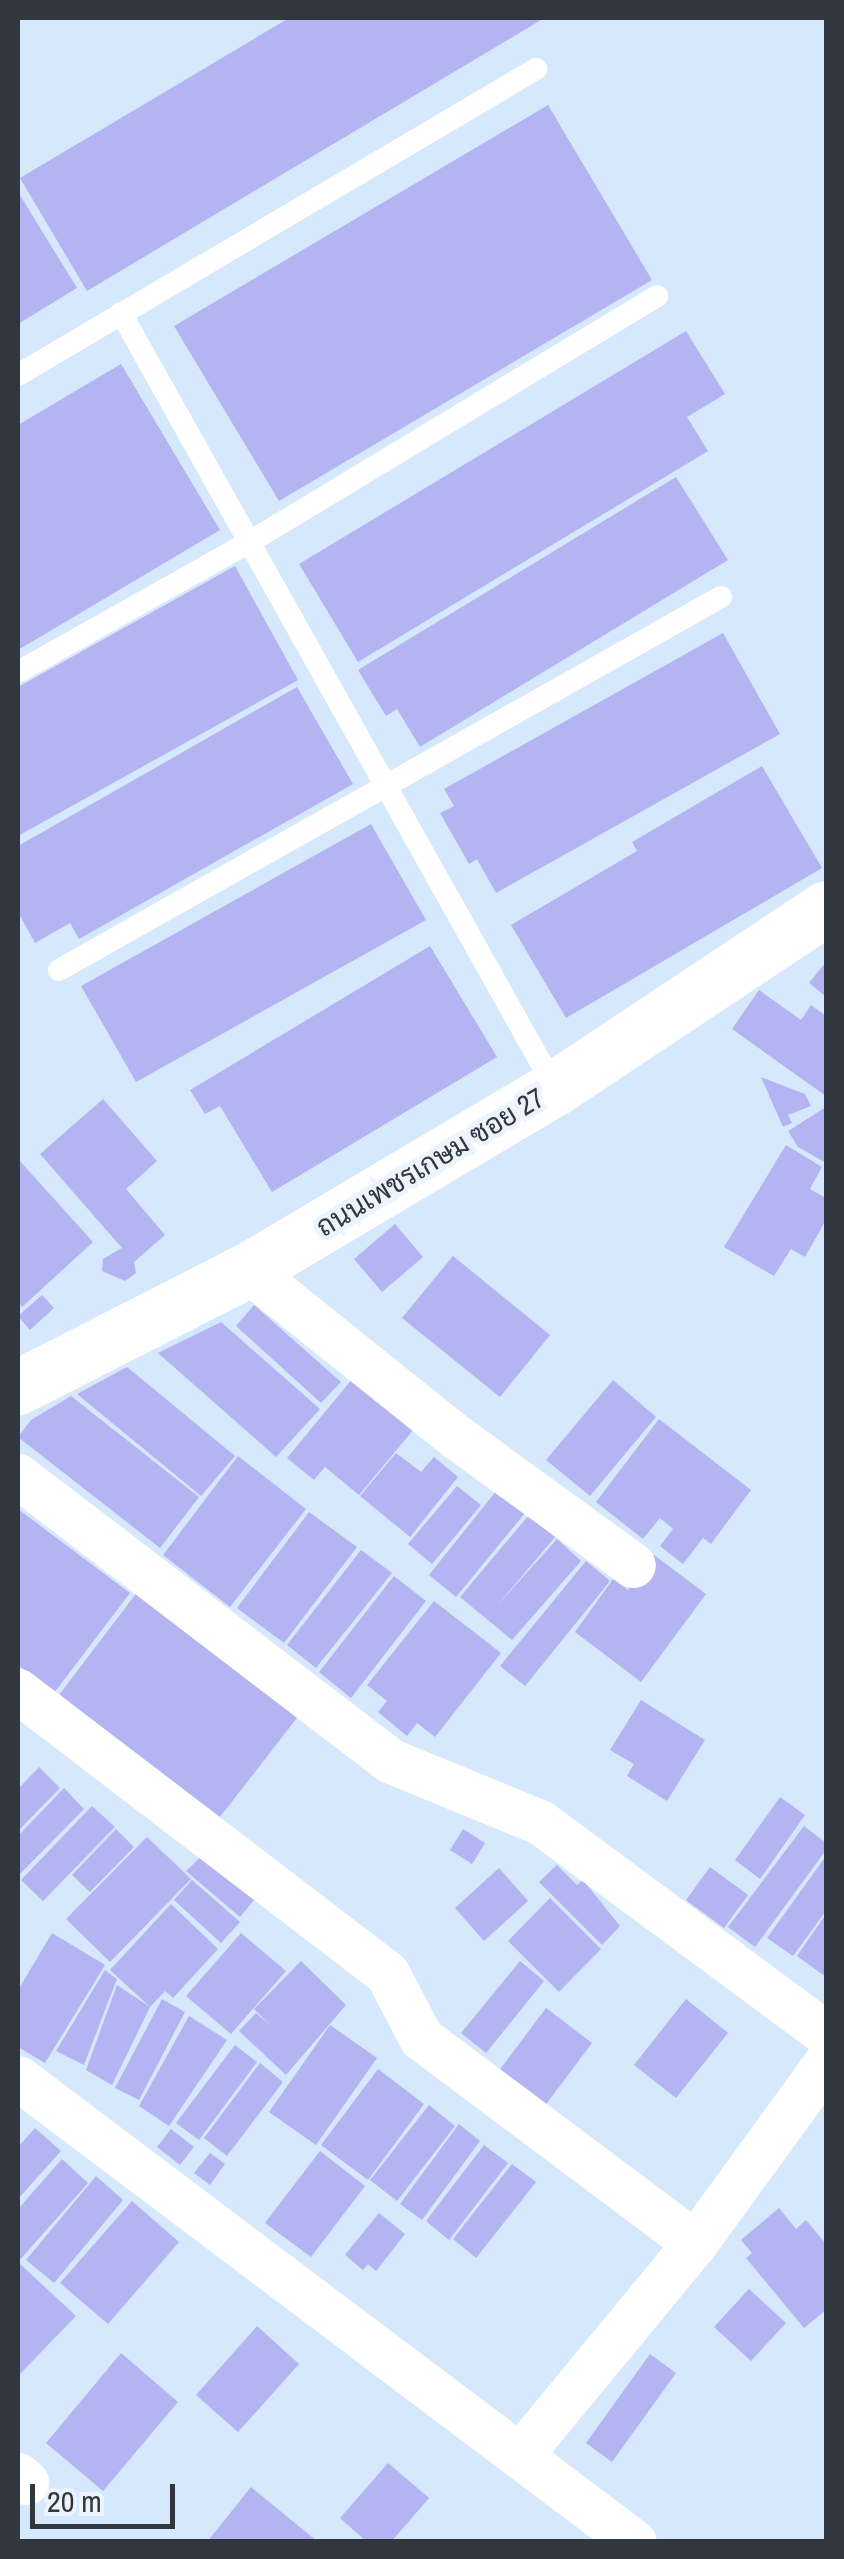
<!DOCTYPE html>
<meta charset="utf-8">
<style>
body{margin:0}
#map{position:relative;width:844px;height:2559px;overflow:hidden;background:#d6e8fc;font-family:"Archivo Narrow",Sarabun,sans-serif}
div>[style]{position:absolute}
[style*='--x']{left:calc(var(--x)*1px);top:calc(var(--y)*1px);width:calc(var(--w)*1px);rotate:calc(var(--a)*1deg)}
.building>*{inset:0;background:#b3b4f1}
.service>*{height:22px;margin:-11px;padding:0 11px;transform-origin:11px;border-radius:11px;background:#fff}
.minor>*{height:45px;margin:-22.5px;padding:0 22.5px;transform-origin:22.5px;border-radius:22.5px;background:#fff}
.tertiary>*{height:55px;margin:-27.5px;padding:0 27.5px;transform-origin:27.5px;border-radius:27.5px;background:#fff}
span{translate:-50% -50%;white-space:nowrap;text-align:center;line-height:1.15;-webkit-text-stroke:10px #edf4fc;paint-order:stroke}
.street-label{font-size:28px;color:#30373f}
.frame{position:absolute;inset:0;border:20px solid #30373f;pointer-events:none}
.scale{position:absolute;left:30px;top:2484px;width:145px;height:45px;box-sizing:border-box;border:5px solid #30373f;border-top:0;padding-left:12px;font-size:30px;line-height:35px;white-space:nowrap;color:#30373f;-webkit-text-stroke:8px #edf4fc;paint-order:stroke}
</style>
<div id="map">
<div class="building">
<i style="clip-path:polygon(289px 18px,541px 20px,87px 291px,20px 178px)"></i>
<i style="clip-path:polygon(548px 105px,652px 280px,279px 501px,174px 326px)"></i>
<i style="clip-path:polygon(18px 192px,77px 288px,18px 324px)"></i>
<i style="clip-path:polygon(686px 331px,725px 394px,687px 417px,708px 451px,358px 662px,299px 564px)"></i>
<i style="clip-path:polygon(121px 364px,220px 530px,18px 650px,18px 425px)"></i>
<i style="clip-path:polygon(676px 477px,728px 560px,420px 747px,397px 709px,386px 716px,358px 670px)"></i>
<i style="clip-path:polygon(235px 566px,298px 680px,18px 836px,18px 687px)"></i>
<i style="clip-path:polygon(723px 633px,780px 734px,496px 893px,477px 859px,469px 864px,440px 813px,454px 806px,444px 789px)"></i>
<i style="clip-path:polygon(297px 687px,353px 784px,79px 939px,70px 923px,35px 943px,18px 912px,18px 846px)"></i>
<i style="clip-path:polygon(762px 766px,822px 868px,566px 1018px,511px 925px,637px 851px,632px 842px)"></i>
<i style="clip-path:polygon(371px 824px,426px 920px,136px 1082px,81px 986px)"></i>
<i style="clip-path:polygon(430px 946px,497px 1057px,272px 1192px,220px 1106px,205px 1114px,190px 1090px)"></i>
<i style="clip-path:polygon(826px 962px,826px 994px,825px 996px,809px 983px)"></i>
<i style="clip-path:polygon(759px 990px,801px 1020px,811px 1005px,826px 1016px,826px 1096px,732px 1029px)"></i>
<i style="clip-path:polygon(761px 1077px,805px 1094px,811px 1106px,788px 1115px,792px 1123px,783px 1127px)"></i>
<i style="clip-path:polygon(103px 1099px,157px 1161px,126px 1189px,165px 1235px,134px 1262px,136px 1273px,125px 1281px,102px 1271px,103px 1259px,122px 1248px,40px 1154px)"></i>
<i style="clip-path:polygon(826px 1107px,826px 1163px,798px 1147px,788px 1131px)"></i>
<i style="clip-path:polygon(786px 1145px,822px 1167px,810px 1189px,826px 1198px,826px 1220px,805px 1257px,791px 1249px,774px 1276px,724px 1247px)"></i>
<i style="clip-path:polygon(18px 1159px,93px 1242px,22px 1307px,18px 1302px)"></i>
<i style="clip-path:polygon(395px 1224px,423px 1257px,382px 1292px,354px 1259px)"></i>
<i style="clip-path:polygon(453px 1256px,550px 1335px,500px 1397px,402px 1318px)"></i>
<i style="clip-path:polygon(42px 1295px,54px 1308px,30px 1330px,18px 1316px)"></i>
<i style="clip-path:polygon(254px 1305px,341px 1382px,321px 1403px,236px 1326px)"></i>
<i style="clip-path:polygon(221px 1322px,320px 1409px,276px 1457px,158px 1353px)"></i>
<i style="clip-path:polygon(127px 1367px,235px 1456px,201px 1496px,77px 1394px)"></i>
<i style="clip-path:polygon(353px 1378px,414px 1429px,359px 1495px,325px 1467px,314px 1480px,287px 1458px)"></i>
<i style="clip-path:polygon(613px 1380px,656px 1417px,590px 1496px,546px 1460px)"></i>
<i style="clip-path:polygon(71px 1396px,199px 1497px,160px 1548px,18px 1437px,31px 1420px)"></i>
<i style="clip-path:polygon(659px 1419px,751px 1490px,711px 1544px,703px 1538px,683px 1564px,660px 1546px,673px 1529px,660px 1518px,643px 1539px,596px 1502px)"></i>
<i style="clip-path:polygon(396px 1453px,421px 1472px,434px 1457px,458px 1477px,410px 1537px,360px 1496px)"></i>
<i style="clip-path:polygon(238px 1456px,306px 1509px,230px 1607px,163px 1555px)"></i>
<i style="clip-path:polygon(457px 1486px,481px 1505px,432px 1564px,408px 1544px)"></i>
<i style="clip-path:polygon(497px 1490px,525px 1513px,456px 1597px,429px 1575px)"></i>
<i style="clip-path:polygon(18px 1509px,130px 1593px,54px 1693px,18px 1665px)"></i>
<i style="clip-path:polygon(309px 1512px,357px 1547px,284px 1643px,237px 1608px)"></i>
<i style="clip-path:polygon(529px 1515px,555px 1537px,496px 1607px,557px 1539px,581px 1561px,512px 1640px,460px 1597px)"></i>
<i style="clip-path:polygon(361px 1550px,392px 1573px,316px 1668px,287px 1645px)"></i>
<i style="clip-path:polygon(654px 1555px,706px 1594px,641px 1682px,575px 1632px,613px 1579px,628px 1590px)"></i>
<i style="clip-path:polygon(586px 1561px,610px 1581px,525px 1686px,500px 1666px)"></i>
<i style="clip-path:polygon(394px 1576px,426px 1601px,351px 1698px,319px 1672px)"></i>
<i style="clip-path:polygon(138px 1591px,300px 1714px,220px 1817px,59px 1695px)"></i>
<i style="clip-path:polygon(434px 1601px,501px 1653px,435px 1737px,417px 1723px,407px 1736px,378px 1712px,387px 1701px,367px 1685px)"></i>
<i style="clip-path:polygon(641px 1700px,705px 1740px,667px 1801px,627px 1776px,634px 1764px,610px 1750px)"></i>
<i style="clip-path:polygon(39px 1767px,60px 1788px,18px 1831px,18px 1789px)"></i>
<i style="clip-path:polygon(64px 1788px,84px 1809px,18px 1876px,18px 1836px)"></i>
<i style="clip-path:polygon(780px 1797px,805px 1815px,760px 1879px,735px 1860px)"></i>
<i style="clip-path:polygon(92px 1806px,115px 1827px,43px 1901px,21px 1880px)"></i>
<i style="clip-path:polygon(804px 1826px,826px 1843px,826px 1850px,755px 1947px,728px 1927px)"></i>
<i style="clip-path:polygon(116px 1829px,134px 1847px,90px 1892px,72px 1875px)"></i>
<i style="clip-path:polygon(463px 1829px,485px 1843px,472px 1864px,450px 1850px)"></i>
<i style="clip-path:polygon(147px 1837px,191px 1879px,110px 1962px,66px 1919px)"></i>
<i style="clip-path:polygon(208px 1850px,260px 1893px,240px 1917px,186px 1871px)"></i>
<i style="clip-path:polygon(826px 1856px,826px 1911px,793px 1956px,767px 1938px)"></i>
<i style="clip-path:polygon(557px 1865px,577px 1885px,583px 1880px,620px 1926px,602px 1945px,539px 1882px)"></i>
<i style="clip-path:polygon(710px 1867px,748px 1895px,724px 1928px,686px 1900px)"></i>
<i style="clip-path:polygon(499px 1868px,528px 1901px,484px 1941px,455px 1908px)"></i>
<i style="clip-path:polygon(192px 1880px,240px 1922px,221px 1943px,174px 1900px)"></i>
<i style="clip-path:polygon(550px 1898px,601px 1949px,559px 1992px,508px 1941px)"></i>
<i style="clip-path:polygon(171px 1904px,218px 1949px,173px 1998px,165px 1991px,150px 2007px,110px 1970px)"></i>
<i style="clip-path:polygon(826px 1914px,826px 1977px,797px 1956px)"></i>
<i style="clip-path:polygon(52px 1933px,105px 1965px,45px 2063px,18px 2047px,18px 1990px)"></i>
<i style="clip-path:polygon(241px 1933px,286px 1971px,231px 2034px,186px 1996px)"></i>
<i style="clip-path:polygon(301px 1961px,346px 2005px,286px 2075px,239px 2031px,256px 2013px,271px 2026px,254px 2009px)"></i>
<i style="clip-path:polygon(520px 1961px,544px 1981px,486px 2053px,461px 2033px)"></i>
<i style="clip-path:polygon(105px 1970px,117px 1979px,84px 2065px,56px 2051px)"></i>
<i style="clip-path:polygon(117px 1985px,150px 2007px,112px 2085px,86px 2070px)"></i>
<i style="clip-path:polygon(162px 1999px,185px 2012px,139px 2100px,115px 2088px)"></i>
<i style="clip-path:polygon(686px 1999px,728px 2033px,676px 2098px,634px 2065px)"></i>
<i style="clip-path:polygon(546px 2008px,592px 2043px,544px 2107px,498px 2072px)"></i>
<i style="clip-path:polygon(189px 2016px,227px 2040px,169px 2126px,139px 2106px)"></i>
<i style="clip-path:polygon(330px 2025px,377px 2058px,316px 2145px,269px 2112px)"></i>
<i style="clip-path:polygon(235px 2045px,257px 2062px,199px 2140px,176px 2123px)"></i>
<i style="clip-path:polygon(260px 2063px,283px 2082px,227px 2156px,204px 2138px)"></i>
<i style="clip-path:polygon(378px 2069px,424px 2104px,368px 2180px,321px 2145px)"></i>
<i style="clip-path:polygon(429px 2105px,455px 2126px,397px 2201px,370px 2180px)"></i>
<i style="clip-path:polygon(459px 2124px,480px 2141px,422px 2220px,400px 2204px)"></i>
<i style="clip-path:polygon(35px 2128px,61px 2151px,18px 2199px,18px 2147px)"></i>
<i style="clip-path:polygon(171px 2129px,194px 2147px,180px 2165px,157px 2147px)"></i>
<i style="clip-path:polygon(484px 2145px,508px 2163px,449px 2240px,426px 2221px)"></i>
<i style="clip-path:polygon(320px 2151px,365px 2186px,311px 2257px,265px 2223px)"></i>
<i style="clip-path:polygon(210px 2153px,225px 2164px,210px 2185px,194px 2173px)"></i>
<i style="clip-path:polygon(62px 2159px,88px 2183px,18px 2262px,76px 2316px,18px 2376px,18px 2209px)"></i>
<i style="clip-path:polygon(512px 2164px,536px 2182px,476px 2258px,453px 2239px)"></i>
<i style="clip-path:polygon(96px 2176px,123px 2200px,54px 2283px,26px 2260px)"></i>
<i style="clip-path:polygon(132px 2201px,179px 2242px,108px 2324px,60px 2283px)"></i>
<i style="clip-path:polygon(779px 2208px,796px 2229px,806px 2220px,826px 2244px,826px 2310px,804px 2328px,746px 2258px,752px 2253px,741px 2240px)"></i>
<i style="clip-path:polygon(379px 2213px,405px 2234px,376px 2271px,368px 2264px,363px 2270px,345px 2255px)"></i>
<i style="clip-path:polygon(749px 2289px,786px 2323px,751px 2361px,714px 2327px)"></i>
<i style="clip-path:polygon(257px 2326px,299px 2364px,238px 2432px,196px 2395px)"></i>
<i style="clip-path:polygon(121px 2353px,178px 2402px,103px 2491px,46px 2443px)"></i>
<i style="clip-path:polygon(650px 2354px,676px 2373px,612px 2462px,586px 2443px)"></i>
<i style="clip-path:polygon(388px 2463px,429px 2498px,391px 2542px,367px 2542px,340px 2518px)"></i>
<i style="clip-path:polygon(251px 2487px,318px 2542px,207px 2542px)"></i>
</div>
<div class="service">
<i style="--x:121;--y:313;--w:888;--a:60.75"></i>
<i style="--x:18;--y:375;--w:602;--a:-30.57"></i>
<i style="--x:18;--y:672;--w:270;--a:-29.3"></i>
<i style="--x:253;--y:540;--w:472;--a:-31.1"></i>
<i style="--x:59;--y:970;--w:760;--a:-29.4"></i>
</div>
<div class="minor">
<i style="--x:248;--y:1270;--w:269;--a:38.7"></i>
<i style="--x:458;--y:1438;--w:216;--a:36"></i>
<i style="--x:18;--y:1476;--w:469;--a:37.4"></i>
<i style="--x:391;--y:1761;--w:161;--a:22.3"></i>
<i style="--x:540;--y:1822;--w:356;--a:36.5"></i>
<i style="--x:18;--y:1691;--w:464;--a:37.4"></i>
<i style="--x:387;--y:1973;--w:73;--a:62.4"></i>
<i style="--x:421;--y:2038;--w:342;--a:36.8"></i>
<i style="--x:18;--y:2078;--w:771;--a:36.99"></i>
<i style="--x:521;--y:2454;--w:273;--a:-50.5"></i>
<i style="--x:695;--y:2243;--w:223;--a:-54"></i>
<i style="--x:18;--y:2475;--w:11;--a:41"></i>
</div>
<div class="tertiary">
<i style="--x:18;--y:1387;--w:258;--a:-27"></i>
<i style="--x:248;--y:1270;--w:357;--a:-30.7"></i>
<i style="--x:555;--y:1088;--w:325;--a:-33.6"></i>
</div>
<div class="street-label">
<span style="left:430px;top:1162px;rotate:-31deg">ถนนเพชรเกษม ซอย 27</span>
</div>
<div class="frame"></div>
<div class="scale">20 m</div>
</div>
